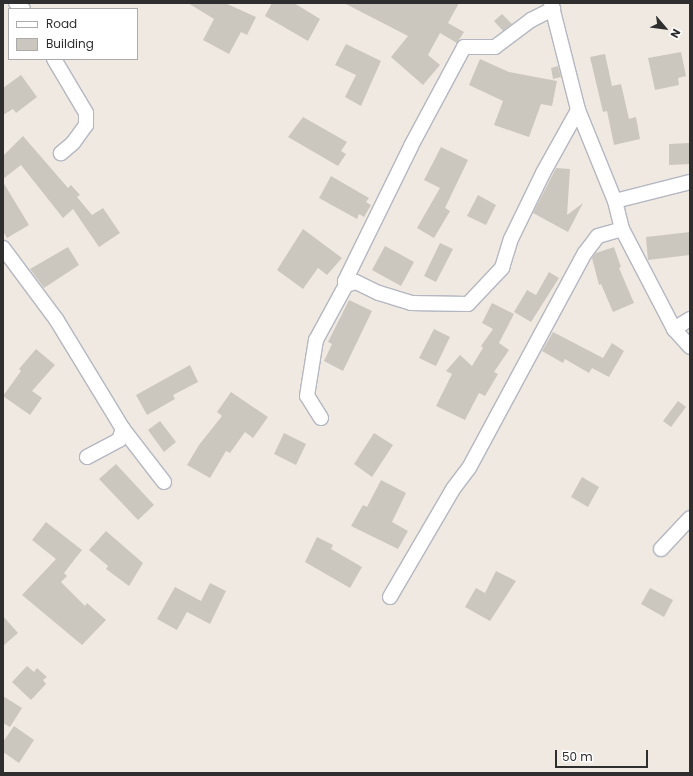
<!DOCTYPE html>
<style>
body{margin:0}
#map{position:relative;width:693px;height:776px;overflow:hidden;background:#efe9e1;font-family:Poppins,sans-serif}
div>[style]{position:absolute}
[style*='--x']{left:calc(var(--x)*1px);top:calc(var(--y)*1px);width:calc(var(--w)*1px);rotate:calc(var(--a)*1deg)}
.building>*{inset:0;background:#cbc7bf}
.roads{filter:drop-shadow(1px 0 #b4b7c1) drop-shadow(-1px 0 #b4b7c1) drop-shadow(0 1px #b4b7c1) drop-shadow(0 -1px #b4b7c1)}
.street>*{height:14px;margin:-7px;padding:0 7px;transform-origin:7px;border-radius:7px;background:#fff}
span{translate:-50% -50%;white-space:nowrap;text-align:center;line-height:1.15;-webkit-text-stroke:3px #fff;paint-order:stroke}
.frame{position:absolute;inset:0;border:4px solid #2e2e2e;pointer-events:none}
.legend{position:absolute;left:8px;top:8px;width:130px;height:52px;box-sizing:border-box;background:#fff;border:1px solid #ababab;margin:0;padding:5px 7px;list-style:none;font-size:12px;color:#2e2e2e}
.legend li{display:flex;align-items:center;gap:8px;height:20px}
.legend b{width:20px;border:1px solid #ababab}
.north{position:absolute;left:645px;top:8px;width:40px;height:40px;-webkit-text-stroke:3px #fff;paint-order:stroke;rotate:118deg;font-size:11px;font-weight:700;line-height:16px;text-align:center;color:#2e2e2e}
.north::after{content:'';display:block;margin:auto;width:14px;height:18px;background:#2e2e2e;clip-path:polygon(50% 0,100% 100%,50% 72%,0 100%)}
.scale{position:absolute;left:555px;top:750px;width:93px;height:18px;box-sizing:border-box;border:2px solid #2e2e2e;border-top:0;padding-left:5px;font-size:12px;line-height:14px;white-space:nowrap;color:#2e2e2e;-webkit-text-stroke:3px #fff;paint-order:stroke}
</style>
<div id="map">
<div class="building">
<i style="clip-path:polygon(188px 3px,225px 3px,256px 17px,247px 35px,241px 32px,229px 54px,203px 40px,214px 19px)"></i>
<i style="clip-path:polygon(272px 3px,294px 3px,320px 19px,308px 41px,265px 16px)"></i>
<i style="clip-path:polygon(344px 3px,459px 3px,448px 23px,464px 32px,457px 43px,440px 33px,428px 55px,440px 65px,423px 85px,391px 57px,408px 36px)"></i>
<i style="clip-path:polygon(502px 14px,512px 24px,503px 31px,494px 21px)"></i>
<i style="clip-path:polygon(346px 44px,381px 61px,361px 106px,345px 97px,356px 75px,335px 65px)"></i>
<i style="clip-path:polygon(681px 52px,686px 76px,678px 78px,679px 85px,655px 90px,648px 58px)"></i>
<i style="clip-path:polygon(605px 54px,612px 86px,621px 84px,629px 119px,636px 117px,640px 139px,614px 145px,607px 111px,603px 112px,590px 57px)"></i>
<i style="clip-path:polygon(480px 59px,509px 72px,557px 81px,552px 106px,541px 104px,529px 137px,494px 125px,503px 101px,469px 85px)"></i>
<i style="clip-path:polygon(558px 66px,561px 77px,553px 79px,551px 68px)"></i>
<i style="clip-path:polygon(21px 75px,37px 97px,16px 113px,13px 109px,3px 115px,3px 88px)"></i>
<i style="clip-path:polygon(303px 117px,347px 142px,341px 151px,346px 154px,338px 166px,288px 137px)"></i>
<i style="clip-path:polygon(23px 136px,68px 188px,71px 185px,80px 195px,77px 197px,92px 215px,103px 208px,120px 233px,99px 247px,73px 209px,63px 218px,21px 165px,3px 179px,3px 156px)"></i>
<i style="clip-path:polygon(690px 143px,690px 164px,669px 165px,669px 144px)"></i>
<i style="clip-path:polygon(441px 147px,468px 160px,445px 208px,450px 211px,434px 238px,417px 228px,440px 188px,424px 180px)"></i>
<i style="clip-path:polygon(556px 168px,570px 169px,567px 215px,583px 203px,568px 232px,533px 213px)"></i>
<i style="clip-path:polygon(331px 176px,369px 198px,366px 202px,371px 205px,364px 217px,359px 214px,357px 219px,319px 198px)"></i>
<i style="clip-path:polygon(3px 182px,29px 225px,7px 238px,3px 231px)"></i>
<i style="clip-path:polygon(478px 195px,496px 205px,486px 225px,467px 216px)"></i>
<i style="clip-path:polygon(303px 229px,342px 258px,327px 275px,318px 268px,303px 289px,277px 270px)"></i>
<i style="clip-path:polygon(690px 232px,690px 255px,648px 260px,646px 237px)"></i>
<i style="clip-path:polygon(440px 243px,453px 249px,436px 282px,424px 276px)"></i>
<i style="clip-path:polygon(385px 246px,414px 262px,401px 286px,372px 270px)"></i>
<i style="clip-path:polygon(68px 247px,79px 265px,44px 288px,30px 269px)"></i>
<i style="clip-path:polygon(614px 247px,621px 267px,619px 268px,634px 303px,613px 312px,601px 284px,599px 285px,592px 258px,596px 253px)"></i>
<i style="clip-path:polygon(549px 272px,559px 278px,531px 322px,514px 312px,527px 290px,536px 295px)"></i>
<i style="clip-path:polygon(349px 300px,372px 311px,343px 371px,324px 361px,332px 344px,328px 342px)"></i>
<i style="clip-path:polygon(492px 303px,514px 314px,499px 343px,509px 350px,494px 372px,498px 374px,485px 396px,479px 393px,465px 420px,436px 406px,452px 374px,446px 371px,460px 355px,472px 366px,483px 348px,481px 346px,493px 329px,482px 323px)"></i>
<i style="clip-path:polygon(434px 329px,450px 337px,436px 366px,419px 358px)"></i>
<i style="clip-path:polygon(553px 332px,603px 358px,612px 343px,624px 351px,609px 377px,592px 368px,589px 373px,565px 359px,563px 363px,542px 351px)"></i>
<i style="clip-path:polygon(36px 349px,55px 365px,32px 391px,42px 398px,30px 415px,3px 396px,21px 371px,19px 369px)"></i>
<i style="clip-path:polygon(190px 365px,198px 382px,173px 395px,175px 399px,147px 415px,136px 395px)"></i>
<i style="clip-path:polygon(231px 392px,268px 417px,253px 438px,245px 432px,230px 453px,226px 451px,210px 478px,187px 465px,199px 445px,222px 416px,217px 412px)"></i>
<i style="clip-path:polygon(678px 401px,686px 407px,671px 427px,663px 421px)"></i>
<i style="clip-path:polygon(160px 421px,176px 442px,164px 452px,148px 430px)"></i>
<i style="clip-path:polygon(284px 433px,306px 444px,296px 465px,274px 454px)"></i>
<i style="clip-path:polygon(374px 433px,393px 445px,372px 477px,354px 464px)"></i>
<i style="clip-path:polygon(116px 464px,154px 505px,138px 520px,99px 479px)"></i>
<i style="clip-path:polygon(582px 477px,599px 487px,588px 507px,571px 497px)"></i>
<i style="clip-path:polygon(381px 480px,406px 493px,392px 522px,408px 531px,398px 549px,351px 526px,363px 505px,367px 507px)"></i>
<i style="clip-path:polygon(46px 522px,82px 550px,64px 573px,67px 576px,61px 582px,85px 606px,87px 603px,106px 620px,82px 645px,22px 595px,56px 559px,32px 540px)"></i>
<i style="clip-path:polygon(106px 531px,143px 563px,129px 586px,106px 569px,108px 566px,89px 550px)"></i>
<i style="clip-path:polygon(317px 537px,333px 545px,331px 549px,362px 567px,350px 588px,305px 562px)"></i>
<i style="clip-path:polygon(496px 571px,516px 581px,490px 621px,465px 607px,476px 588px,485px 593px)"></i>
<i style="clip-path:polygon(210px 583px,226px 591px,210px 624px,187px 612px,177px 630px,157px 619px,175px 587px,201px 601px)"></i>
<i style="clip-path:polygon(650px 588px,673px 600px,664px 617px,641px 604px)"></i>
<i style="clip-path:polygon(3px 616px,18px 633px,3px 646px)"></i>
<i style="clip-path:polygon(27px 666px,34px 672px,37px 668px,47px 677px,43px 680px,46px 684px,31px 700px,12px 682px)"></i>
<i style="clip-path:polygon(3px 696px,22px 708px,10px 727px,3px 723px)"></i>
<i style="clip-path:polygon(14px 726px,34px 740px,19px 763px,3px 752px,3px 742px)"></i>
</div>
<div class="roads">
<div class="street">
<i style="--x:16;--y:3;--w:9;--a:41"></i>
<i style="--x:551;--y:3;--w:110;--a:75.8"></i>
<i style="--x:578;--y:110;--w:98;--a:67.9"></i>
<i style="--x:615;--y:201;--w:29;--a:76"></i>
<i style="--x:622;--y:229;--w:113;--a:62.5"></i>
<i style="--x:674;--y:329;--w:24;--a:48"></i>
<i style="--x:54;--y:59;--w:63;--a:59.3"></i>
<i style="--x:86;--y:113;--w:12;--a:90"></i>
<i style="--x:86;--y:125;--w:22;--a:126"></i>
<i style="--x:73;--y:143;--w:16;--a:140"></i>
<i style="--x:615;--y:201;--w:77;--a:-14.2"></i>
<i style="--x:3;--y:248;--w:89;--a:53.3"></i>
<i style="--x:56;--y:319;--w:129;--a:58.7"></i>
<i style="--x:123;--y:429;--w:67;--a:52.3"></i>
<i style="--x:346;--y:285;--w:4;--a:-104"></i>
<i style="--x:345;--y:281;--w:150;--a:-63.9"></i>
<i style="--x:411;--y:146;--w:112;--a:-61.8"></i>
<i style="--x:464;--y:47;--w:31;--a:0"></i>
<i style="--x:495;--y:47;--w:45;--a:-36.9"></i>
<i style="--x:531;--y:20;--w:25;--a:-27"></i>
<i style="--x:674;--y:329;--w:19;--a:-32"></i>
<i style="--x:321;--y:418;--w:26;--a:-122"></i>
<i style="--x:307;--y:396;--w:57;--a:-80.9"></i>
<i style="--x:316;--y:340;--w:63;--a:-61.4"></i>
<i style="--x:346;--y:285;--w:10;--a:-17"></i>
<i style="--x:356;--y:282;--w:25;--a:26"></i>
<i style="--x:379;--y:293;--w:34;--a:17"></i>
<i style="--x:411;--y:303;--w:57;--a:1"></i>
<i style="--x:468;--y:304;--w:50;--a:-46.6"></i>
<i style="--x:502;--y:268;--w:30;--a:-73"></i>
<i style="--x:511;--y:239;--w:73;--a:-64.1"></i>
<i style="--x:543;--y:173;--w:72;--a:-60.9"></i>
<i style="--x:87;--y:457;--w:36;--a:-28"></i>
<i style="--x:119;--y:440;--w:12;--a:-70"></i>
<i style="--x:661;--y:549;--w:42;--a:-46.9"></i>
<i style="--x:390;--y:597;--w:125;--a:-59.7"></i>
<i style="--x:453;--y:489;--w:26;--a:-53"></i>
<i style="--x:469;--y:468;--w:244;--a:-61.7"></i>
<i style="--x:585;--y:253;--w:21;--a:-53"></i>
<i style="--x:598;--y:236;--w:25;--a:-16"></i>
</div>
</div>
<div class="frame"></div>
<ul class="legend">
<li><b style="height:5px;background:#fff"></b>Road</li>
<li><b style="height:11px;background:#cbc7bf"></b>Building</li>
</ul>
<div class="north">N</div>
<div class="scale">50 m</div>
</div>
